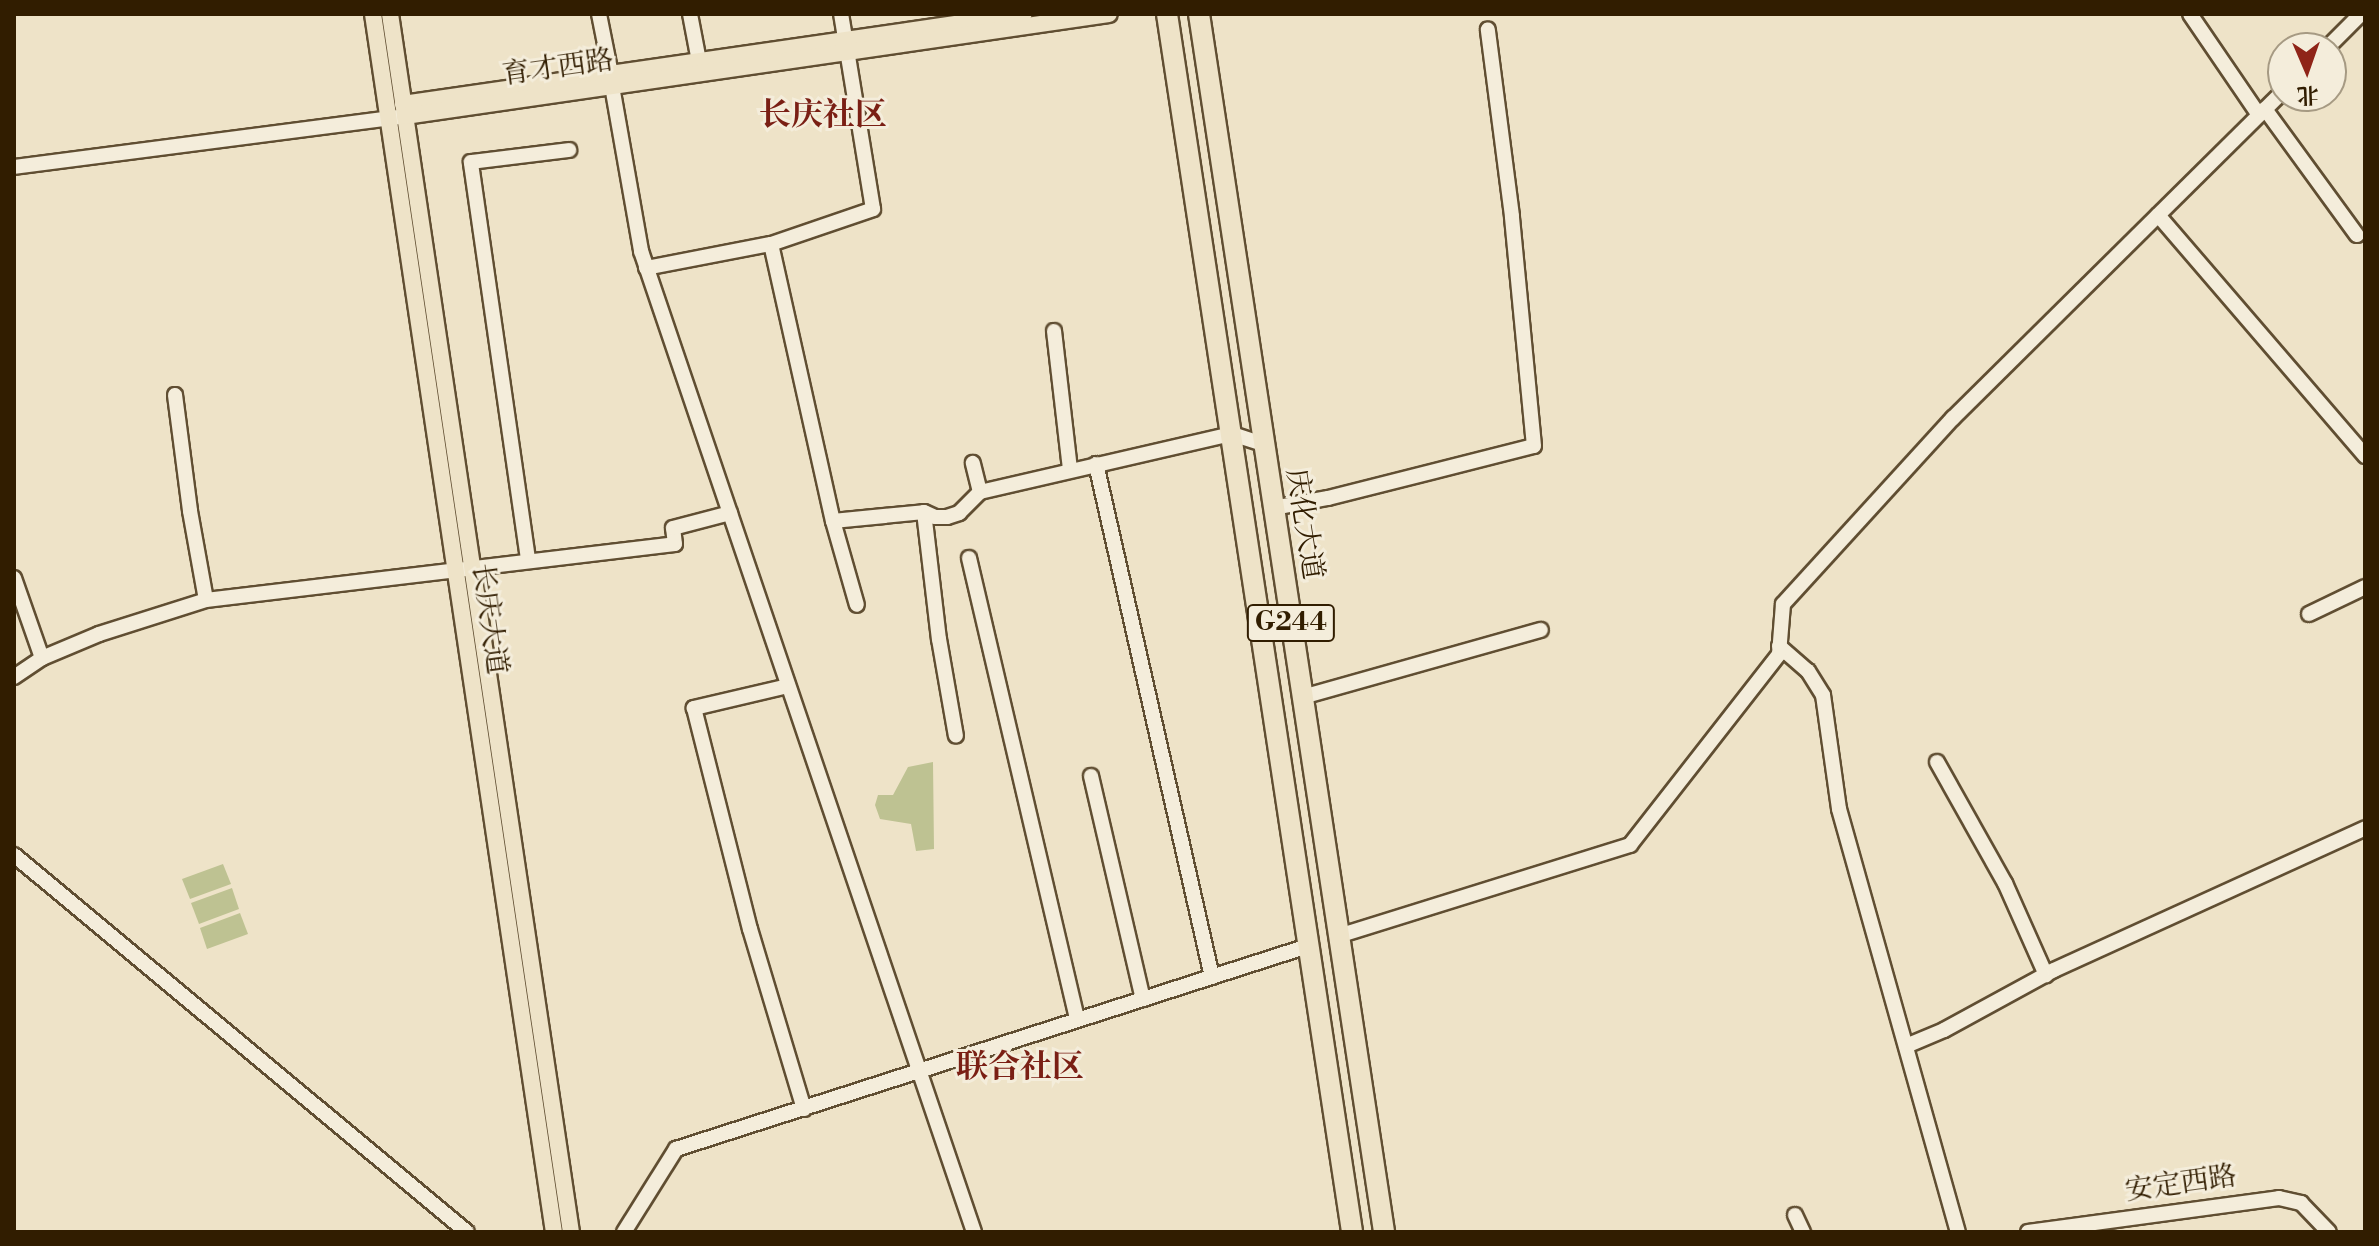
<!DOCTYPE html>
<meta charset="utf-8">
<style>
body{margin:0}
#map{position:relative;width:2379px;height:1246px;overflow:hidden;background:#eee3c8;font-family:"Libre Bodoni","Noto Serif SC",serif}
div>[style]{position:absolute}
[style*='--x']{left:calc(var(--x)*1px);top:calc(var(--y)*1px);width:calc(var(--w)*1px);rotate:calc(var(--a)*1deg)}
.green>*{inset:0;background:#bec292}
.roads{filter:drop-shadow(2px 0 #604e32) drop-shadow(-2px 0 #604e32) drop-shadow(0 2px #604e32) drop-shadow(0 -2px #604e32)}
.minor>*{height:14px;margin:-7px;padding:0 7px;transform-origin:7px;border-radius:7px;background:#f4eddb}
.major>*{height:16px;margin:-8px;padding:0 8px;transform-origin:8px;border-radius:8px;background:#eee3c8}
.highway>*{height:20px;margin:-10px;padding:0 10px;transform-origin:10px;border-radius:10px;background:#eee3c8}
span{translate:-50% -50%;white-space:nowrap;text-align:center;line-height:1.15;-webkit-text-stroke:6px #f4eddb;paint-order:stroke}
.shield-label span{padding:2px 6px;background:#f4eddb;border:2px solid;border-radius:6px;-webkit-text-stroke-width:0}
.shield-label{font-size:26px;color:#311d00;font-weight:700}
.street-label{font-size:28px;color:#311d00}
.quarter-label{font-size:32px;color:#7a1f14;font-weight:700}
.frame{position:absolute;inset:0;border:16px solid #311d00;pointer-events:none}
.north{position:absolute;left:2267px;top:32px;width:80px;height:80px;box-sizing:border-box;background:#f4eddb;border:2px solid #a69a83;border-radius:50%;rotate:178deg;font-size:22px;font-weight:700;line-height:32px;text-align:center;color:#311d00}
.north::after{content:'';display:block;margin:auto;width:28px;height:36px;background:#8f2418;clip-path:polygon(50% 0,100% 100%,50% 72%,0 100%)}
</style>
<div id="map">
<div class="green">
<i style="clip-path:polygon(933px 762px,934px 849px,916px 851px,911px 824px,880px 819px,875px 805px,878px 795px,893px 795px,908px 767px)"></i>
<i style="clip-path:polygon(223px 864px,231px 884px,190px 899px,182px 879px)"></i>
<i style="clip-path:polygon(232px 888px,239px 909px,199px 924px,191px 903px)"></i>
<i style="clip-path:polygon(240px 913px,248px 934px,207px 949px,200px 928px)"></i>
</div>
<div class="roads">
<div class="minor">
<i style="--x:599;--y:14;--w:61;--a:78.7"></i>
<i style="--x:690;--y:14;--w:48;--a:79.2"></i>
<i style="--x:2190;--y:14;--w:122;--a:55.7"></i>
<i style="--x:2327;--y:48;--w:48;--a:-45"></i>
<i style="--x:612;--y:86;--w:168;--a:80"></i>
<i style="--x:641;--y:251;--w:1036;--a:71.25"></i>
<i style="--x:2265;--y:109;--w:156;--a:53.9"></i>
<i style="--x:14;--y:167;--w:387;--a:-7.4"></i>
<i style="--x:2158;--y:215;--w:318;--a:49.3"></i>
<i style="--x:771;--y:244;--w:284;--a:77.4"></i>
<i style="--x:833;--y:521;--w:87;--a:74.1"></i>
<i style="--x:646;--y:268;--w:127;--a:-10.9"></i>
<i style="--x:771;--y:244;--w:108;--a:-18.9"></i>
<i style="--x:873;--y:209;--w:198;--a:-99.3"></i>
<i style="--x:1054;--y:331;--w:140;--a:83.4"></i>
<i style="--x:175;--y:395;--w:117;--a:82.6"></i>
<i style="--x:190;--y:511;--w:90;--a:79.8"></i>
<i style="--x:1096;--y:464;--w:526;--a:77.26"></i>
<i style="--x:980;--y:492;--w:259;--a:-13"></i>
<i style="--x:1232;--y:434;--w:33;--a:18"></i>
<i style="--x:1273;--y:508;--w:56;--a:-10.3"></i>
<i style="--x:1328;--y:498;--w:212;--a:-14.2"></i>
<i style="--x:1534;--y:446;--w:231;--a:-95.5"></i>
<i style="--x:1512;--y:216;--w:188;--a:-97.4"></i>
<i style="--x:924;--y:512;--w:128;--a:83.3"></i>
<i style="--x:939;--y:639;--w:98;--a:80.1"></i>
<i style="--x:833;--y:521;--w:91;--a:-5.6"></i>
<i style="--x:924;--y:512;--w:12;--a:24"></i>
<i style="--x:935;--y:517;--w:12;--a:0"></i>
<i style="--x:947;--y:517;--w:13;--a:-18"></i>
<i style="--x:959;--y:513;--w:30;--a:-45"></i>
<i style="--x:980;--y:492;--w:30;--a:-104"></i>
<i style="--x:969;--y:558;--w:474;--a:76.8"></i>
<i style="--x:528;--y:559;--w:401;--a:-98.2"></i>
<i style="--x:471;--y:162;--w:99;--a:-7"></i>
<i style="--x:14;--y:578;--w:85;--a:70.7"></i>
<i style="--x:2309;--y:614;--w:62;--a:-25.7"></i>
<i style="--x:1779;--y:646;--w:38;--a:41"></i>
<i style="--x:1808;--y:671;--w:28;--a:58"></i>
<i style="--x:1823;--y:695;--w:115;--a:82"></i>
<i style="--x:1839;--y:809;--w:439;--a:74.3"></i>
<i style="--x:14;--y:677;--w:34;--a:-34"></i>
<i style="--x:42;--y:658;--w:62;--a:-22.8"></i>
<i style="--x:99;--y:634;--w:112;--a:-17.6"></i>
<i style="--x:206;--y:600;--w:472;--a:-6.8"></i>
<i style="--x:675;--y:544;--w:16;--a:-97"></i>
<i style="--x:673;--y:528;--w:59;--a:-14.7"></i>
<i style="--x:788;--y:686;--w:97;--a:166.8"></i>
<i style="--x:694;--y:708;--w:228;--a:75.8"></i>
<i style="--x:750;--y:929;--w:188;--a:73.3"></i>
<i style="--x:1302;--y:697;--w:248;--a:-15.7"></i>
<i style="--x:1937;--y:762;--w:139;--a:60.7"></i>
<i style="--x:2005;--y:883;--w:101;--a:66"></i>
<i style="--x:1091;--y:776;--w:229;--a:76.9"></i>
<i style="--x:14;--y:855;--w:589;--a:39.77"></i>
<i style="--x:1338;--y:936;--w:306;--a:-17.3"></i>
<i style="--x:1630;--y:845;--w:242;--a:-52"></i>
<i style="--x:1779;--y:654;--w:50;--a:-85.4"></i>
<i style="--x:1783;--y:604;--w:252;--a:-47.6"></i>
<i style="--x:1953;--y:418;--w:465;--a:-44.7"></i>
<i style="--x:1906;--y:1046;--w:41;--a:-22.8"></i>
<i style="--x:1944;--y:1030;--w:125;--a:-28.6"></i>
<i style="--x:2054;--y:970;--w:342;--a:-24.5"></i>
<i style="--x:1795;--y:1215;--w:19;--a:65"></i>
<i style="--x:624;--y:1232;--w:98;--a:-57.9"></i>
<i style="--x:676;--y:1149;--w:664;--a:-17.81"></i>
<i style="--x:2028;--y:1232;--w:253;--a:-7.7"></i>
<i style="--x:2279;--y:1198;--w:23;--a:13"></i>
<i style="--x:2301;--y:1203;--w:40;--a:46"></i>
</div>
<div class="major">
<i style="--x:373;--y:14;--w:1231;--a:81.55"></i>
<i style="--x:390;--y:14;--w:1231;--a:81.55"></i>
<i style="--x:403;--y:104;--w:627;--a:-8.25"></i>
<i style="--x:405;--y:116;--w:711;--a:-8.24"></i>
</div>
<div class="highway">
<i style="--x:1167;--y:14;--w:1232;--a:81.36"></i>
<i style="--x:1199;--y:14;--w:1232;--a:81.36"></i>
</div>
</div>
<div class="shield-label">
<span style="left:1291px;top:623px">G244</span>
</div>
<div class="street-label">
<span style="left:558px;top:68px;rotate:-8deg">育才西路</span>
<span style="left:1304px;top:524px;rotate:81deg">庆化大道</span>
<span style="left:489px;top:619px;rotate:82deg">长庆大道</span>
<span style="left:2181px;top:1184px;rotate:-8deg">安定西路</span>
</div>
<div class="quarter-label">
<span style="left:823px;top:115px">长庆社区</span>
<span style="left:1020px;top:1067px">联合社区</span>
</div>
<div class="frame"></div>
<div class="north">北</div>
</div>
